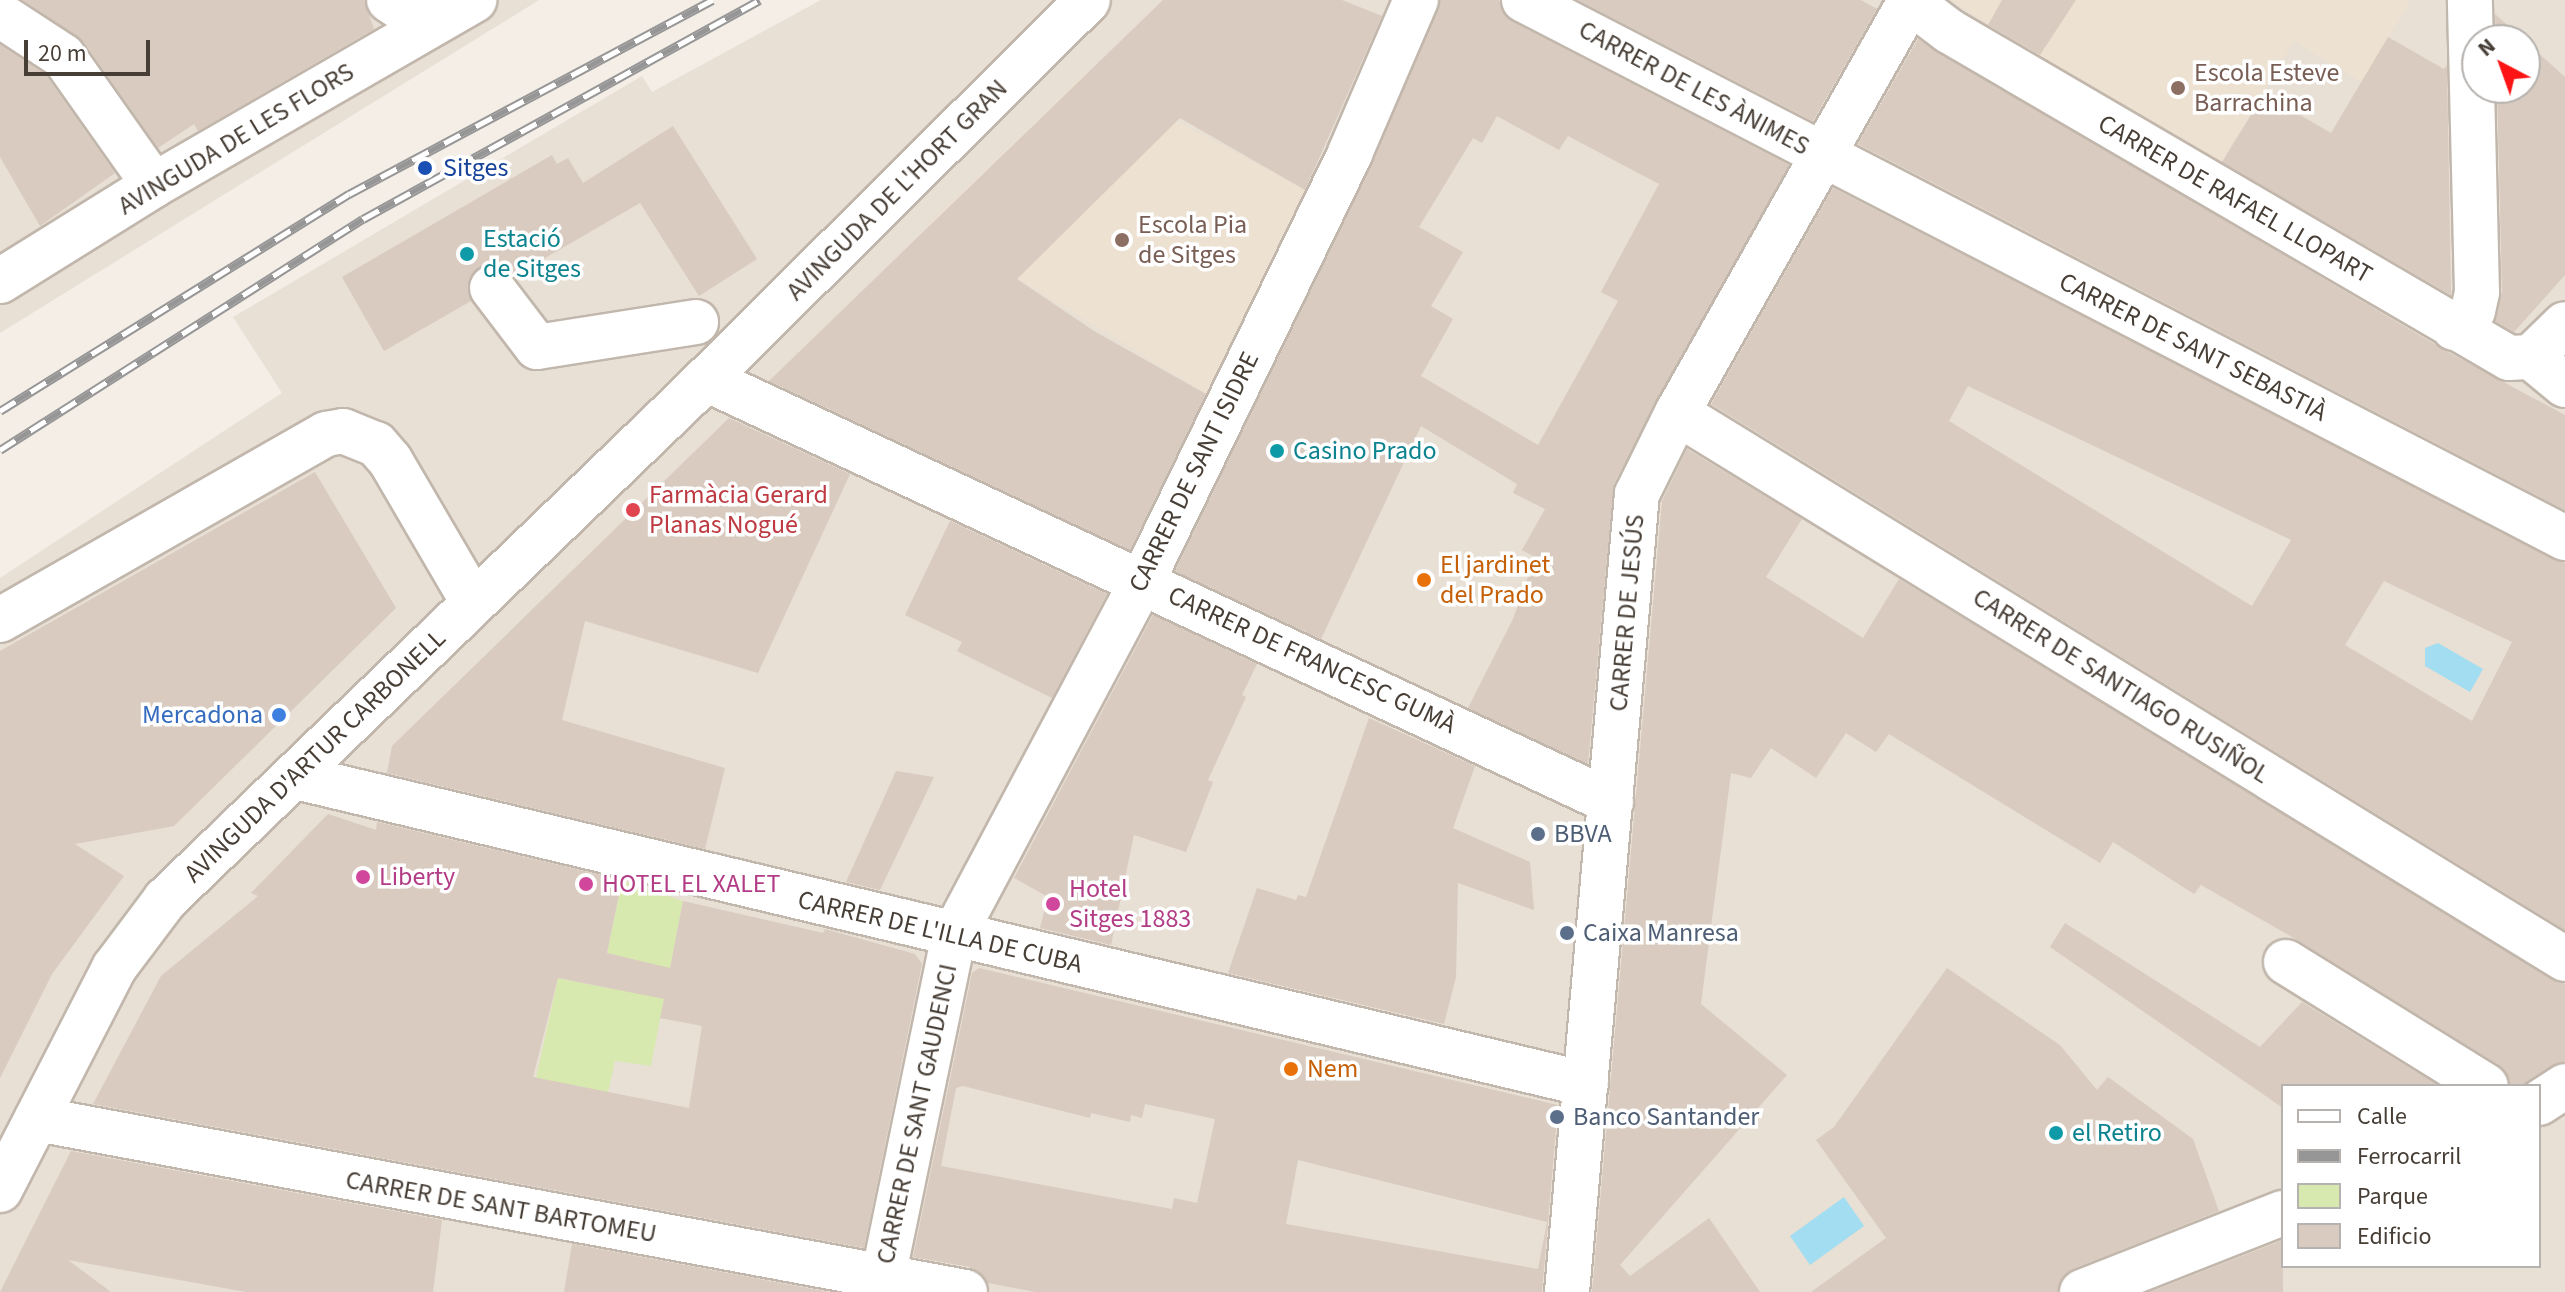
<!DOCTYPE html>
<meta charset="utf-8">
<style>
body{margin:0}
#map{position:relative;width:2565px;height:1292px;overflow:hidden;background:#f4eee7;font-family:"Source Sans 3",sans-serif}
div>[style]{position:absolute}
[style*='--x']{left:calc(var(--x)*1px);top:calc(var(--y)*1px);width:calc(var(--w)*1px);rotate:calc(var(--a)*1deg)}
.residential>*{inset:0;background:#e8dfd5}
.education>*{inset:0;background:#ede1d1}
.green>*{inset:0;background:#d8e9af}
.water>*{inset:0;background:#a2ddf1}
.building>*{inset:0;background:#d9cbbf}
.roads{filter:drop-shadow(2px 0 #c2b7ac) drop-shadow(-2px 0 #c2b7ac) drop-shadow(0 2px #c2b7ac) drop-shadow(0 -2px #c2b7ac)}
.minor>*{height:44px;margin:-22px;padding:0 22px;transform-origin:22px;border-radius:22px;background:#fff}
.rail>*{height:9px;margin-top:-4.5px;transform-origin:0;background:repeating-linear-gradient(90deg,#fff 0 18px,#969696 0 36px);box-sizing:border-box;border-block:2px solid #969696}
.dots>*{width:22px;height:22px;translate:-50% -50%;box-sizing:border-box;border:4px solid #fff;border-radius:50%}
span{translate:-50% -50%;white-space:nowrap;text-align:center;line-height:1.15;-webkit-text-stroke:7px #fff;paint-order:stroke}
.education-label{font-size:26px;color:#785e54}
.left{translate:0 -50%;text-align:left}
.street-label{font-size:26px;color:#473e36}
.transit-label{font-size:26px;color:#164399}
.culture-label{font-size:26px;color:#0d838f}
.health-label{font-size:26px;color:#be3a42}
.food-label{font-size:26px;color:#c56008}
.shop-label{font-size:26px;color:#366cbe}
.right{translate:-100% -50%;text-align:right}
.service-label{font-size:26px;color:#4e5e75}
.hotel-label{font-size:26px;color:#b23c85}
.legend{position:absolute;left:2281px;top:1084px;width:260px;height:184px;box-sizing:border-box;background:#fff;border:2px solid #b5b2af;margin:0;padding:10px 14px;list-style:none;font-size:24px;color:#473e36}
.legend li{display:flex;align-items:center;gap:16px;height:40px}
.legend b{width:40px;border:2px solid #b5b2af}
.north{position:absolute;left:2461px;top:24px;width:80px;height:80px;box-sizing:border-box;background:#fff;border:2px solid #b5b2af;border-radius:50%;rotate:319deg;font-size:22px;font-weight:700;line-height:32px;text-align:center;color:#473e36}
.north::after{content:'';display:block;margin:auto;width:28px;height:36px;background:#fd1516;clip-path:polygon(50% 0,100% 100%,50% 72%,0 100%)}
.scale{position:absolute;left:24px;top:40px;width:126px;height:36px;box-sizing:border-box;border:4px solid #473e36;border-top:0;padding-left:10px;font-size:24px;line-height:28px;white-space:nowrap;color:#473e36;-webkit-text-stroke:6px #fff;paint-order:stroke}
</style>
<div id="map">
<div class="residential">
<i style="clip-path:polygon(0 0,539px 0,0 333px)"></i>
<i style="clip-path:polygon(evenodd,821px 0,2565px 0,2565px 1292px,0 1292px,0 578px,282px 393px,233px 317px,642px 76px,652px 92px,821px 0,2477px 40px,2525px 40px,2525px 88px,2477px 88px,2477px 40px,821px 0,2283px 1086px,2539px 1086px,2539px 1266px,2283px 1266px,2283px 1086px)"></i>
</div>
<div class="education">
<i style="clip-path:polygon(1949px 0,2411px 0,2362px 82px,2294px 41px,2219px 166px)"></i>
<i style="clip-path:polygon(1086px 72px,1313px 194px,1212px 397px,1018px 279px,1014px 282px,929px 225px)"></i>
</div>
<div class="green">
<i style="clip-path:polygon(622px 881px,683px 901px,651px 1066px,615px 1061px,608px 1093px,536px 1078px,558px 978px,613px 989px,619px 956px,607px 953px)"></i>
</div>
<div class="water">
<i style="clip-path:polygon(2438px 643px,2483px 669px,2470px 692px,2425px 666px,2425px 648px)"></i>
<i style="clip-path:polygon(1844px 1197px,1864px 1226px,1810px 1265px,1790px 1236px)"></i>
</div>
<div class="building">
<i style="clip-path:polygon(23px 0,364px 0,374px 29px,198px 131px,194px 124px,158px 148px,83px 41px)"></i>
<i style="clip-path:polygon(1163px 0,1342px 0,1382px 16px,1305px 190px,1180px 118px,1017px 279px,1094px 331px,1206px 394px,1130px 550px,769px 381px)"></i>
<i style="clip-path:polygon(evenodd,1440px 0,1499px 0,1513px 22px,1789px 165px,1614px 483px,1588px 764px,1468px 708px,1513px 619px,1535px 557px,1522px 550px,1545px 509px,1513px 493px,1517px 484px,1421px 426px,1321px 639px,1175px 571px,1372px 164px,1440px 0,1497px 116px,1559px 150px,1568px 136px,1659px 184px,1601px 292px,1618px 301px,1538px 445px,1421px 376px,1453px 319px,1431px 306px,1463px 252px,1419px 227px,1473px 138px,1482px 143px,1497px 116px)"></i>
<i style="clip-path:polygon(1578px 0,1861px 0,1877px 9px,1813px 121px)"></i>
<i style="clip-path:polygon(2002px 0,2076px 0,2040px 55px,1988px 25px)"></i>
<i style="clip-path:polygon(2495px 14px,2524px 40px,2496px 40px)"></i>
<i style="clip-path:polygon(2388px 37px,2444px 69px,2447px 65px,2451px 295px,2222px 162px,2264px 94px,2331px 133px)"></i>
<i style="clip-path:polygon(1918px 39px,2446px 351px,2565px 415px,2565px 510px,1858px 144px)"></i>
<i style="clip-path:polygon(2525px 41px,2565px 77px,2565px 275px,2514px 332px,2495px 321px,2502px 291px,2497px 88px,2525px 88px)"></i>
<i style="clip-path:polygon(0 45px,45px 74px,115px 173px,40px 226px,0 157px)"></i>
<i style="clip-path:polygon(673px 126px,757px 259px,699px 296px,640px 203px,514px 276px,501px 265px,478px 268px,469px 279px,471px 301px,384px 351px,342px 277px,552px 155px,557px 164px,568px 158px,583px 183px)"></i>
<i style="clip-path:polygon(evenodd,1833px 188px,2565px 563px,2565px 930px,1711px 404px,1833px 188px,1968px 386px,2291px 540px,2252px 606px,1949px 421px,1968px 386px,1833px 188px,2384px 581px,2512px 642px,2472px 721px,2345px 645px,2384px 581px)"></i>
<i style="clip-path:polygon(729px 418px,850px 474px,758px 673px,585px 621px,562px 720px,725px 768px,705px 849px,387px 773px,392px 746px)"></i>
<i style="clip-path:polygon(1687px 449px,1802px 519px,1766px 577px,1863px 638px,1899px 579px,2565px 984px,2565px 1061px,2522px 1086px,2511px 1086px,2499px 1065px,2299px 941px,2201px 885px,2194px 894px,2113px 842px,2100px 863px,1889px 734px,1876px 752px,1846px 733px,1816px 778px,1771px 748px,1751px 778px,1731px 773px,1701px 1004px,1787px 1075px,1620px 1265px,1630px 1276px,1709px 1218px,1760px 1292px,1592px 1292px,1662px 501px)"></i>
<i style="clip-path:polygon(315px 472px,396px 608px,174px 826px,75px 844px,124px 876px,52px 974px,0 1078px,0 651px)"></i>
<i style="clip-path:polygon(950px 521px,1107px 594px,1052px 698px,957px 651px,962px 642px,905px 615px)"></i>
<i style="clip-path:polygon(1153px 615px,1257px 664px,1242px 695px,1246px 697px,1208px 780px,1213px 782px,1186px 852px,1134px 835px,1111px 945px,1040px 928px,1048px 897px,1014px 878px)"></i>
<i style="clip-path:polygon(1369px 718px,1475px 766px,1453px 828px,1530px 862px,1534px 910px,1458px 883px,1456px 977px,1444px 1024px,1228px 973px,1257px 888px,1296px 900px,1298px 895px,1306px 897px)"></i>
<i style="clip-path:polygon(896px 771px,934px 777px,880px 890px,846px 882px)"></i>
<i style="clip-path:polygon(evenodd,328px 814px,376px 830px,377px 822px,622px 880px,607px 953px,670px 968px,683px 901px,823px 933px,825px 929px,915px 954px,922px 964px,864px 1248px,93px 1104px,161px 976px,258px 896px,251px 893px,328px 814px,558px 978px,664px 999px,660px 1018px,702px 1026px,689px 1108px,533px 1077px,558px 978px)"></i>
<i style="clip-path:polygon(2065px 923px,2260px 1047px,2302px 1002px,2439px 1086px,2283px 1086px,2283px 1108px,2050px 947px)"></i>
<i style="clip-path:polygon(evenodd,979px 968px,1558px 1105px,1542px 1292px,1035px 1292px,988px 1283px,970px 1267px,913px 1257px,972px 973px,979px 968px,963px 1086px,1090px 1118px,1091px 1113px,1130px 1122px,1131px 1115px,1142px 1118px,1145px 1104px,1215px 1119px,1197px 1203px,1174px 1198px,1172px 1209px,941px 1166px,956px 1088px,963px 1086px,979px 968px,1298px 1160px,1547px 1222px,1538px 1269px,1286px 1224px,1298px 1160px)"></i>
<i style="clip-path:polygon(1947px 968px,2060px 1045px,2097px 1090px,2108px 1077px,2193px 1139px,2219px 1211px,2073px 1269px,2062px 1277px,2058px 1292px,1811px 1292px,1886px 1238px,1816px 1140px,1834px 1127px)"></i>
<i style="clip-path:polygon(71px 1151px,442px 1220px,433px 1292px,246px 1292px,68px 1260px,111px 1292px,0 1292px)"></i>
<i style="clip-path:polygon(2283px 1240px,2283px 1292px,2150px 1292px)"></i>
<i style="clip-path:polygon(572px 1244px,829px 1292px,564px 1292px)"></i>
</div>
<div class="roads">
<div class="minor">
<i style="--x:389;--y:0;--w:45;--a:33.3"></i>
<i style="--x:1524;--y:0;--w:1172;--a:27.33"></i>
<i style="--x:1908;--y:0;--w:51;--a:37.1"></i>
<i style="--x:1949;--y:31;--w:648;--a:30.28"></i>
<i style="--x:2509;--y:358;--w:22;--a:-3"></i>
<i style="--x:2531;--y:357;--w:47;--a:-44.1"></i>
<i style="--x:0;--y:15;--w:75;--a:33.1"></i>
<i style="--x:63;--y:56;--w:158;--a:54.8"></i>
<i style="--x:0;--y:281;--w:181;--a:-31.9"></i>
<i style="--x:154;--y:185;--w:370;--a:-30"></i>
<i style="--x:492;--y:288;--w:74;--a:52.7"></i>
<i style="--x:537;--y:347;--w:161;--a:-8.9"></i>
<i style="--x:2454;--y:328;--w:25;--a:-42"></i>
<i style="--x:2473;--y:311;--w:19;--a:-78"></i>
<i style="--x:2477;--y:292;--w:292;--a:-91.4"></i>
<i style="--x:2531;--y:357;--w:44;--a:39.5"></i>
<i style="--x:706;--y:379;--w:999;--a:25.05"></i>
<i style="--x:1677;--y:413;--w:1042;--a:31.59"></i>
<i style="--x:0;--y:620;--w:375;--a:-29.7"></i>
<i style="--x:326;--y:434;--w:17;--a:-10"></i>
<i style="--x:343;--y:431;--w:35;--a:22"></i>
<i style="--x:376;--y:444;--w:21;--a:49"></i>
<i style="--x:390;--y:460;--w:164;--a:59.7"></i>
<i style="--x:296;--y:777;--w:1326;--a:13.39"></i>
<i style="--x:2286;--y:962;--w:235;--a:31.8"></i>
<i style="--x:2539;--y:1103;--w:31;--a:-33"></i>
<i style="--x:37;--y:1119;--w:944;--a:10.56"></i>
<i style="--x:0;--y:1190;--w:250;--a:-62.8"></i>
<i style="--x:114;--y:968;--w:85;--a:-53.1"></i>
<i style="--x:165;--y:900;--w:730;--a:-43.89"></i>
<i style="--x:691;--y:394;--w:559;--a:-44.78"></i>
<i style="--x:880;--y:1292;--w:365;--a:-78.3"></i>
<i style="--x:954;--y:935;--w:402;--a:-62"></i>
<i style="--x:1143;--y:580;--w:475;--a:-64.1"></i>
<i style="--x:1350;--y:153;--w:167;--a:-66.7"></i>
<i style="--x:1567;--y:1292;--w:801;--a:-84.99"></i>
<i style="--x:1637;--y:494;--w:90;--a:-63.7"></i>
<i style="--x:1677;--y:413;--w:475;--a:-60.5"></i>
<i style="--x:2082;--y:1292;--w:216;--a:-21.5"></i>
</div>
</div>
<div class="rail">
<i style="--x:0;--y:411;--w:411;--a:-31.9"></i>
<i style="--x:349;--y:194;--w:412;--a:-28.1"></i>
<i style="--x:0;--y:450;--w:430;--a:-32.5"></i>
<i style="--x:363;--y:219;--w:453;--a:-28.9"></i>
</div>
<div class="dots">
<i style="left:2178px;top:88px;background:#8d6e63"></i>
<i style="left:425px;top:168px;background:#1a4fb4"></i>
<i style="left:1122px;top:240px;background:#8d6e63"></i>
<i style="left:467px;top:254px;background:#0f9aa8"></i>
<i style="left:1277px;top:451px;background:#0f9aa8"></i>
<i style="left:633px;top:510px;background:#e0444e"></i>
<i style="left:1424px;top:580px;background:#e8710a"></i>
<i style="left:279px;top:715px;background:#3f7fe0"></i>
<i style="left:1538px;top:834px;background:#5c6f8a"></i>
<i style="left:363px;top:877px;background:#d1479c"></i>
<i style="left:586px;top:884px;background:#d1479c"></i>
<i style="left:1053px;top:904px;background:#d1479c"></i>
<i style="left:1567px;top:933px;background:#5c6f8a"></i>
<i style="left:1291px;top:1069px;background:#e8710a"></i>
<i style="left:1557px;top:1117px;background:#5c6f8a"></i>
<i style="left:2056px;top:1133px;background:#0f9aa8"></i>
</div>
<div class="education-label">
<span class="left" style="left:2194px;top:88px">Escola Esteve<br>Barrachina</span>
<span class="left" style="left:1138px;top:240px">Escola Pia<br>de Sitges</span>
</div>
<div class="street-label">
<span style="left:1694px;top:88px;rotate:28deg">CARRER DE LES ÀNIMES</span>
<span style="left:236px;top:139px;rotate:-31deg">AVINGUDA DE LES FLORS</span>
<span style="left:897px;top:190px;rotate:-45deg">AVINGUDA DE L'HORT GRAN</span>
<span style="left:2235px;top:199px;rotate:30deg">CARRER DE RAFAEL LLOPART</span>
<span style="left:2193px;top:347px;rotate:27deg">CARRER DE SANT SEBASTIÀ</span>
<span style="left:1194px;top:472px;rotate:-64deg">CARRER DE SANT ISIDRE</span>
<span style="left:1627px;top:613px;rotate:-85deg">CARRER DE JESÚS</span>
<span style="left:1312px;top:660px;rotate:25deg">CARRER DE FRANCESC GUMÀ</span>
<span style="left:2121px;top:686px;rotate:32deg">CARRER DE SANTIAGO RUSIÑOL</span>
<span style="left:315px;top:756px;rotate:-44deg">AVINGUDA D'ARTUR CARBONELL</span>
<span style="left:940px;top:932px;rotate:13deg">CARRER DE L'ILLA DE CUBA</span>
<span style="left:917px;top:1114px;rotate:-78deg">CARRER DE SANT GAUDENCI</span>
<span style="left:501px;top:1207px;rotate:10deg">CARRER DE SANT BARTOMEU</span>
</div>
<div class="transit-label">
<span class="left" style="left:443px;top:168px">Sitges</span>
</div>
<div class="culture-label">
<span class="left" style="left:483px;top:254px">Estació<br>de Sitges</span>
<span class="left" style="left:1293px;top:451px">Casino Prado</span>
<span class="left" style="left:2072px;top:1133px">el Retiro</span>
</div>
<div class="health-label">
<span class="left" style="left:649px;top:510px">Farmàcia Gerard<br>Planas Nogué</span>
</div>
<div class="food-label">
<span class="left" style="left:1440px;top:580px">El jardinet<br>del Prado</span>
<span class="left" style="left:1307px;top:1069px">Nem</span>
</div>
<div class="shop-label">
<span class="right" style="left:263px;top:715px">Mercadona</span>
</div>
<div class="service-label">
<span class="left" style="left:1554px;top:834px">BBVA</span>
<span class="left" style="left:1583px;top:933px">Caixa Manresa</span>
<span class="left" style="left:1573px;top:1117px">Banco Santander</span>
</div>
<div class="hotel-label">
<span class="left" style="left:379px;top:877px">Liberty</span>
<span class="left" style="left:602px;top:884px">HOTEL EL XALET</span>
<span class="left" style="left:1069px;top:904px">Hotel<br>Sitges 1883</span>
</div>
<ul class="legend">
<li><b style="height:10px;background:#fff"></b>Calle</li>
<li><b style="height:10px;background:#969696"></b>Ferrocarril</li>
<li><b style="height:22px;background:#d8e9af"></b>Parque</li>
<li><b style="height:22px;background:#d9cbbf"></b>Edificio</li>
</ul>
<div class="north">N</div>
<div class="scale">20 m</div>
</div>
